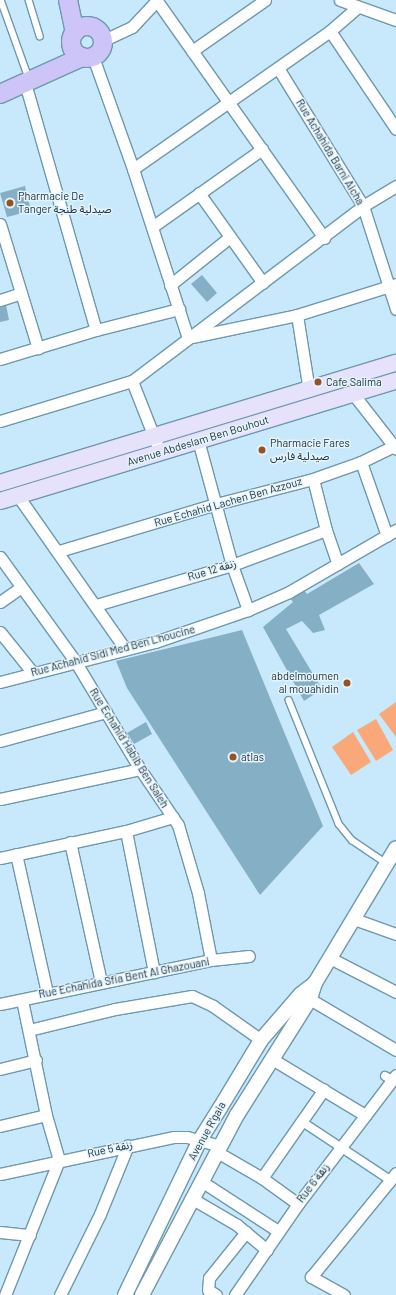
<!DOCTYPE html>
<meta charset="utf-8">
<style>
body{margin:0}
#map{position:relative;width:396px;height:1295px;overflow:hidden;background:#c7e9fb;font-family:Barlow,"Noto Sans Arabic",sans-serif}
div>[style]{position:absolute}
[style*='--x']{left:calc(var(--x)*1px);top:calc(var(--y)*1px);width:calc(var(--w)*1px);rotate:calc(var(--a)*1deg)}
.green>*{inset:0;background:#f8a879}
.building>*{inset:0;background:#85afc4}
.roads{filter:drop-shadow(1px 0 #6f98ad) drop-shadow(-1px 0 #6f98ad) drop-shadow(0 1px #6f98ad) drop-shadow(0 -1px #6f98ad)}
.service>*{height:5.5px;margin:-2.75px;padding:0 2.75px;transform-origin:2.75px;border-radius:2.75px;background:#fff}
.pedestrian>*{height:8px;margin:-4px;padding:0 4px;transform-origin:4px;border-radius:4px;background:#fff}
.minor>*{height:11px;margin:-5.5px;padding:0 5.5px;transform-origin:5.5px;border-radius:5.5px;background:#fff}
.tertiary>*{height:14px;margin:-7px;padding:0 7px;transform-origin:7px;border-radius:7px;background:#fff}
.secondary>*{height:16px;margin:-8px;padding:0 8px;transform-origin:8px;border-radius:8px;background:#e6e2fb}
.primary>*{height:18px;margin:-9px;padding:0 9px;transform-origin:9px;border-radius:9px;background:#cdc5f7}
.primary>.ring{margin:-9px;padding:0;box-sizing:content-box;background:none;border:18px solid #cdc5f7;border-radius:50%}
.dots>*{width:11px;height:11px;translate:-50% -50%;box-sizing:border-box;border:2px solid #e3f4fd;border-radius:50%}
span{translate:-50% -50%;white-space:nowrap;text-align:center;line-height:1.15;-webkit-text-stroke:3px #e3f4fd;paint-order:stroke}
.street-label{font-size:11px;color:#21323b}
.poi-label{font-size:11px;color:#21323b}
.left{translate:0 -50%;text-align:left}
.right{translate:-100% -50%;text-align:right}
</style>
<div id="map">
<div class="green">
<i style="clip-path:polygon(396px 702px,396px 737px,379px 714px)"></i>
<i style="clip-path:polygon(376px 719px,393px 750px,376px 761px,357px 730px)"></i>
<i style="clip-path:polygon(353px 732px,371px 762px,351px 775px,332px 747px)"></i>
</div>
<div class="building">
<i style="clip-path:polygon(25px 186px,31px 211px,7px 217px,0 193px)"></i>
<i style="clip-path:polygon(202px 275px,217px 293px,207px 302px,191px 284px)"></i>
<i style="clip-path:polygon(6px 305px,9px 320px,0 322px,0 306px)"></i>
<i style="clip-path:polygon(359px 563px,374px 584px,319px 615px,325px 630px,313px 633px,302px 621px,286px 629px,322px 689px,304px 701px,263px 627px,293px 602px,290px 598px,300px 585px,307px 594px)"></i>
<i style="clip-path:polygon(242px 630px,323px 826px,260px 895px,127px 688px,116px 661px)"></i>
<i style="clip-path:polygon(146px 722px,152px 734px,134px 744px,127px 733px)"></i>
</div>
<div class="roads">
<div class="service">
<i style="--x:1;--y:0;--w:83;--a:70.3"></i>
<i style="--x:29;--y:0;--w:38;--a:73"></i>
<i style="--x:289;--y:700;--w:134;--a:68"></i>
<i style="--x:339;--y:824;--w:21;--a:51"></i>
<i style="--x:352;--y:840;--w:41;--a:34.1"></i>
</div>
<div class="pedestrian">
<i style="--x:385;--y:1076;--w:8;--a:30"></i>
<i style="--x:301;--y:1121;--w:107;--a:33.5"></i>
</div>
<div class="minor">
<i style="--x:340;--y:0;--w:59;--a:19.7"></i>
<i style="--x:157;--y:1;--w:290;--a:54.8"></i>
<i style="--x:330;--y:31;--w:118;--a:56"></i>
<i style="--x:102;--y:41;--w:33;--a:-25"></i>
<i style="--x:132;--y:27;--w:37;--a:-47"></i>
<i style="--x:192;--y:51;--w:89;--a:-34.9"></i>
<i style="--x:93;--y:57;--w:119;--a:70.3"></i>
<i style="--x:133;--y:169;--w:178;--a:72"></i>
<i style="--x:278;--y:68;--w:162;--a:58.4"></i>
<i style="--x:363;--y:206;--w:108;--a:72.2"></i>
<i style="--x:25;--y:83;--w:257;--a:74"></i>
<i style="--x:133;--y:169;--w:241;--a:-35"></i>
<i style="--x:330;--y:31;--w:37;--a:-41"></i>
<i style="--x:199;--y:193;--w:110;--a:54.6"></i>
<i style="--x:0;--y:224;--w:130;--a:73"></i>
<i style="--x:152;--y:227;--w:135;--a:-35.3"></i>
<i style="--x:170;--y:285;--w:77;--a:-38.7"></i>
<i style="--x:0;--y:300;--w:22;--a:-18"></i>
<i style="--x:297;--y:315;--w:77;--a:81"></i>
<i style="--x:192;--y:337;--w:107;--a:-11.8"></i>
<i style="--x:297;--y:315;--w:104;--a:-17.4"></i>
<i style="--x:0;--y:359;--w:100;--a:-16.8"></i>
<i style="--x:96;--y:330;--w:86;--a:-14.2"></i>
<i style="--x:132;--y:381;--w:76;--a:68.5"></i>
<i style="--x:354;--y:395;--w:68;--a:52.1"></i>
<i style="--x:0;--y:421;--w:138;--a:-16.9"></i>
<i style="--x:132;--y:381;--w:290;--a:-37.1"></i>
<i style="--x:363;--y:206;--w:39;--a:-31"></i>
<i style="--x:198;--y:440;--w:130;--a:74.8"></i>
<i style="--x:232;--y:565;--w:48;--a:70.4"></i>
<i style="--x:361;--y:462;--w:78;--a:70.6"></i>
<i style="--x:313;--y:479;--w:53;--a:75.7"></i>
<i style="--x:326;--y:530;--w:36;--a:71"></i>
<i style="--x:18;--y:496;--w:187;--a:55"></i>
<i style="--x:59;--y:551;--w:164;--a:-16.7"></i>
<i style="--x:216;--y:504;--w:100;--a:-14.5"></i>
<i style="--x:313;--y:479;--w:51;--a:-19.5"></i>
<i style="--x:361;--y:462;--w:37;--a:-26"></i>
<i style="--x:0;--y:557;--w:128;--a:54.2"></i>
<i style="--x:75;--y:661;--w:126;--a:59"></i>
<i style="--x:140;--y:769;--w:68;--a:55.8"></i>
<i style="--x:178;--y:825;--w:71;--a:73.6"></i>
<i style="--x:198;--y:893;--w:68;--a:79"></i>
<i style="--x:0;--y:602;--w:24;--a:-35"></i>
<i style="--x:96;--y:605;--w:142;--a:-16.4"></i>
<i style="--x:232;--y:565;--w:100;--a:-20.4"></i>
<i style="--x:0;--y:632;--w:53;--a:51.2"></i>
<i style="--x:0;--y:682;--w:160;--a:-14.5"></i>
<i style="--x:155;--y:642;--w:98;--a:-19"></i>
<i style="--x:248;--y:610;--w:45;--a:-23.7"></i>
<i style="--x:289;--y:592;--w:124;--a:-30.1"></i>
<i style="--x:0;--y:741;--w:110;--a:-15.3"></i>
<i style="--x:0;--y:799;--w:143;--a:-12.1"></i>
<i style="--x:126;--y:831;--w:144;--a:78.8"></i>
<i style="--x:70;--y:842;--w:143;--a:77.5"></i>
<i style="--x:16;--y:854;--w:142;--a:77.4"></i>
<i style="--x:0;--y:858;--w:129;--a:-12.1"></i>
<i style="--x:126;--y:831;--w:49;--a:-16.6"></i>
<i style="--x:354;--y:919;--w:45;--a:19.7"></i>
<i style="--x:330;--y:958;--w:74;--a:27.3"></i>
<i style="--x:303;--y:995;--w:108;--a:30.6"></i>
<i style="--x:22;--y:1000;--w:117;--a:78.2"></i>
<i style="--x:46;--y:1115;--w:47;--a:73.9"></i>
<i style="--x:0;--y:1004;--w:216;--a:-11.8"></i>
<i style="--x:211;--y:960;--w:38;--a:-6"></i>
<i style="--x:29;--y:1030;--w:89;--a:-13.7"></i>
<i style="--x:115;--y:1009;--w:78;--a:-9.6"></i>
<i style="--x:192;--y:996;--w:23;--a:25"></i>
<i style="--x:213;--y:1006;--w:59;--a:35.3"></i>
<i style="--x:272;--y:1059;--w:109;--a:31.1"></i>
<i style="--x:0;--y:1069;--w:37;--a:-14"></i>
<i style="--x:0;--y:1126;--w:47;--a:-13.4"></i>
<i style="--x:217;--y:1152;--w:52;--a:30"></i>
<i style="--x:262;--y:1178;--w:44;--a:35.8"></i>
<i style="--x:0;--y:1174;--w:178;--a:-12"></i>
<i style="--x:174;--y:1137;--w:13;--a:0"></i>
<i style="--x:187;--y:1137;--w:34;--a:15"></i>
<i style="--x:262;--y:1178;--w:108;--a:-55.1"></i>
<i style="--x:201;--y:1181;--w:92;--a:33"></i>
<i style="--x:191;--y:1198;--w:53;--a:30.4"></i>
<i style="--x:237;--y:1225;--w:39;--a:40"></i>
<i style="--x:0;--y:1232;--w:30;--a:6"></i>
<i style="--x:5;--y:1295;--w:145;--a:-68.2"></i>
<i style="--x:60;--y:1295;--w:90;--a:-63.7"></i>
<i style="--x:100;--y:1214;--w:74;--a:-67.9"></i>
<i style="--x:216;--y:1295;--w:9;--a:-148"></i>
<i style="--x:208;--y:1290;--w:12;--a:-85"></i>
<i style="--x:209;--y:1278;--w:59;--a:-51.2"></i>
<i style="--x:235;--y:1295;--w:111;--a:-55.3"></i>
<i style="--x:298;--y:1204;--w:162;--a:-52.8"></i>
<i style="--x:344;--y:1295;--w:38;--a:-151"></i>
<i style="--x:311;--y:1277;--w:134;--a:-50.7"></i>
</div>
<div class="tertiary">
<i style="--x:125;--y:1295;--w:172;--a:-64.2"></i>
<i style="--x:200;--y:1140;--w:38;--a:-58"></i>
<i style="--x:220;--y:1108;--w:79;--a:-58.9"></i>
<i style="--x:261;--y:1040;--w:61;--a:-49"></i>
<i style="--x:301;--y:994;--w:18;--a:-38"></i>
<i style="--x:142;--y:1295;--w:204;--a:-62.2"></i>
<i style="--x:237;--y:1115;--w:137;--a:-57.8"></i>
<i style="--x:310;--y:999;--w:17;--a:-73"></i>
<i style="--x:315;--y:983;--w:157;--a:-59"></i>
</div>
<div class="secondary">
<i style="--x:0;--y:483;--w:414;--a:-16.9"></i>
<i style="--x:0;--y:501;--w:414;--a:-16.9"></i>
</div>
<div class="primary">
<i style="--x:68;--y:0;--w:33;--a:78"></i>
<i class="ring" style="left:71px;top:26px;width:14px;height:14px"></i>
<i style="--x:0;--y:94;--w:90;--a:-24.3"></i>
</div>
</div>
<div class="dots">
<i style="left:10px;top:203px;background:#965125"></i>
<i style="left:318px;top:382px;background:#965125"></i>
<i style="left:262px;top:450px;background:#965125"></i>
<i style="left:347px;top:683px;background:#965125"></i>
<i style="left:233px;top:757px;background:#965125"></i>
</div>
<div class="street-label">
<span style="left:330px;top:152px;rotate:59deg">Rue Achahida Barni Aicha</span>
<span style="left:198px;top:441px;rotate:-17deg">Avenue Abdeslam Ben Bouhout</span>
<span style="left:228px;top:502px;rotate:-16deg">Rue Echahid Lachen Ben Azzouz</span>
<span style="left:212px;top:570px;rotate:-17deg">Rue 12 زنقة</span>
<span style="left:113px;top:651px;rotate:-15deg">Rue Achahid Sidi Med Ben L'houcine</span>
<span style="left:129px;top:748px;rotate:58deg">Rue Echahid Habib Ben Saleh</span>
<span style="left:124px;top:978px;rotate:-11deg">Rue Echahida Sfia Bent Al Ghazouani</span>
<span style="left:207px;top:1131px;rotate:-61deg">Avenue R'gaia</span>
<span style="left:110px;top:1149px;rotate:-12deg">Rue 5 زنقة</span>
<span style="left:313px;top:1183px;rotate:-53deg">Rue 6 زنقة</span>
</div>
<div class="poi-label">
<span class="left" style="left:18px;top:203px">Pharmacie De<br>Tanger صيدلية طنجة</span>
<span class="left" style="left:326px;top:382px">Cafe Salima</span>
<span class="left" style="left:270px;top:450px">Pharmacie Fares<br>صيدلية فارس</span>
<span class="right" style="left:339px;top:683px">abdelmoumen<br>al mouahidin</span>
<span class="left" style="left:241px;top:757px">atlas</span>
</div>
</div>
